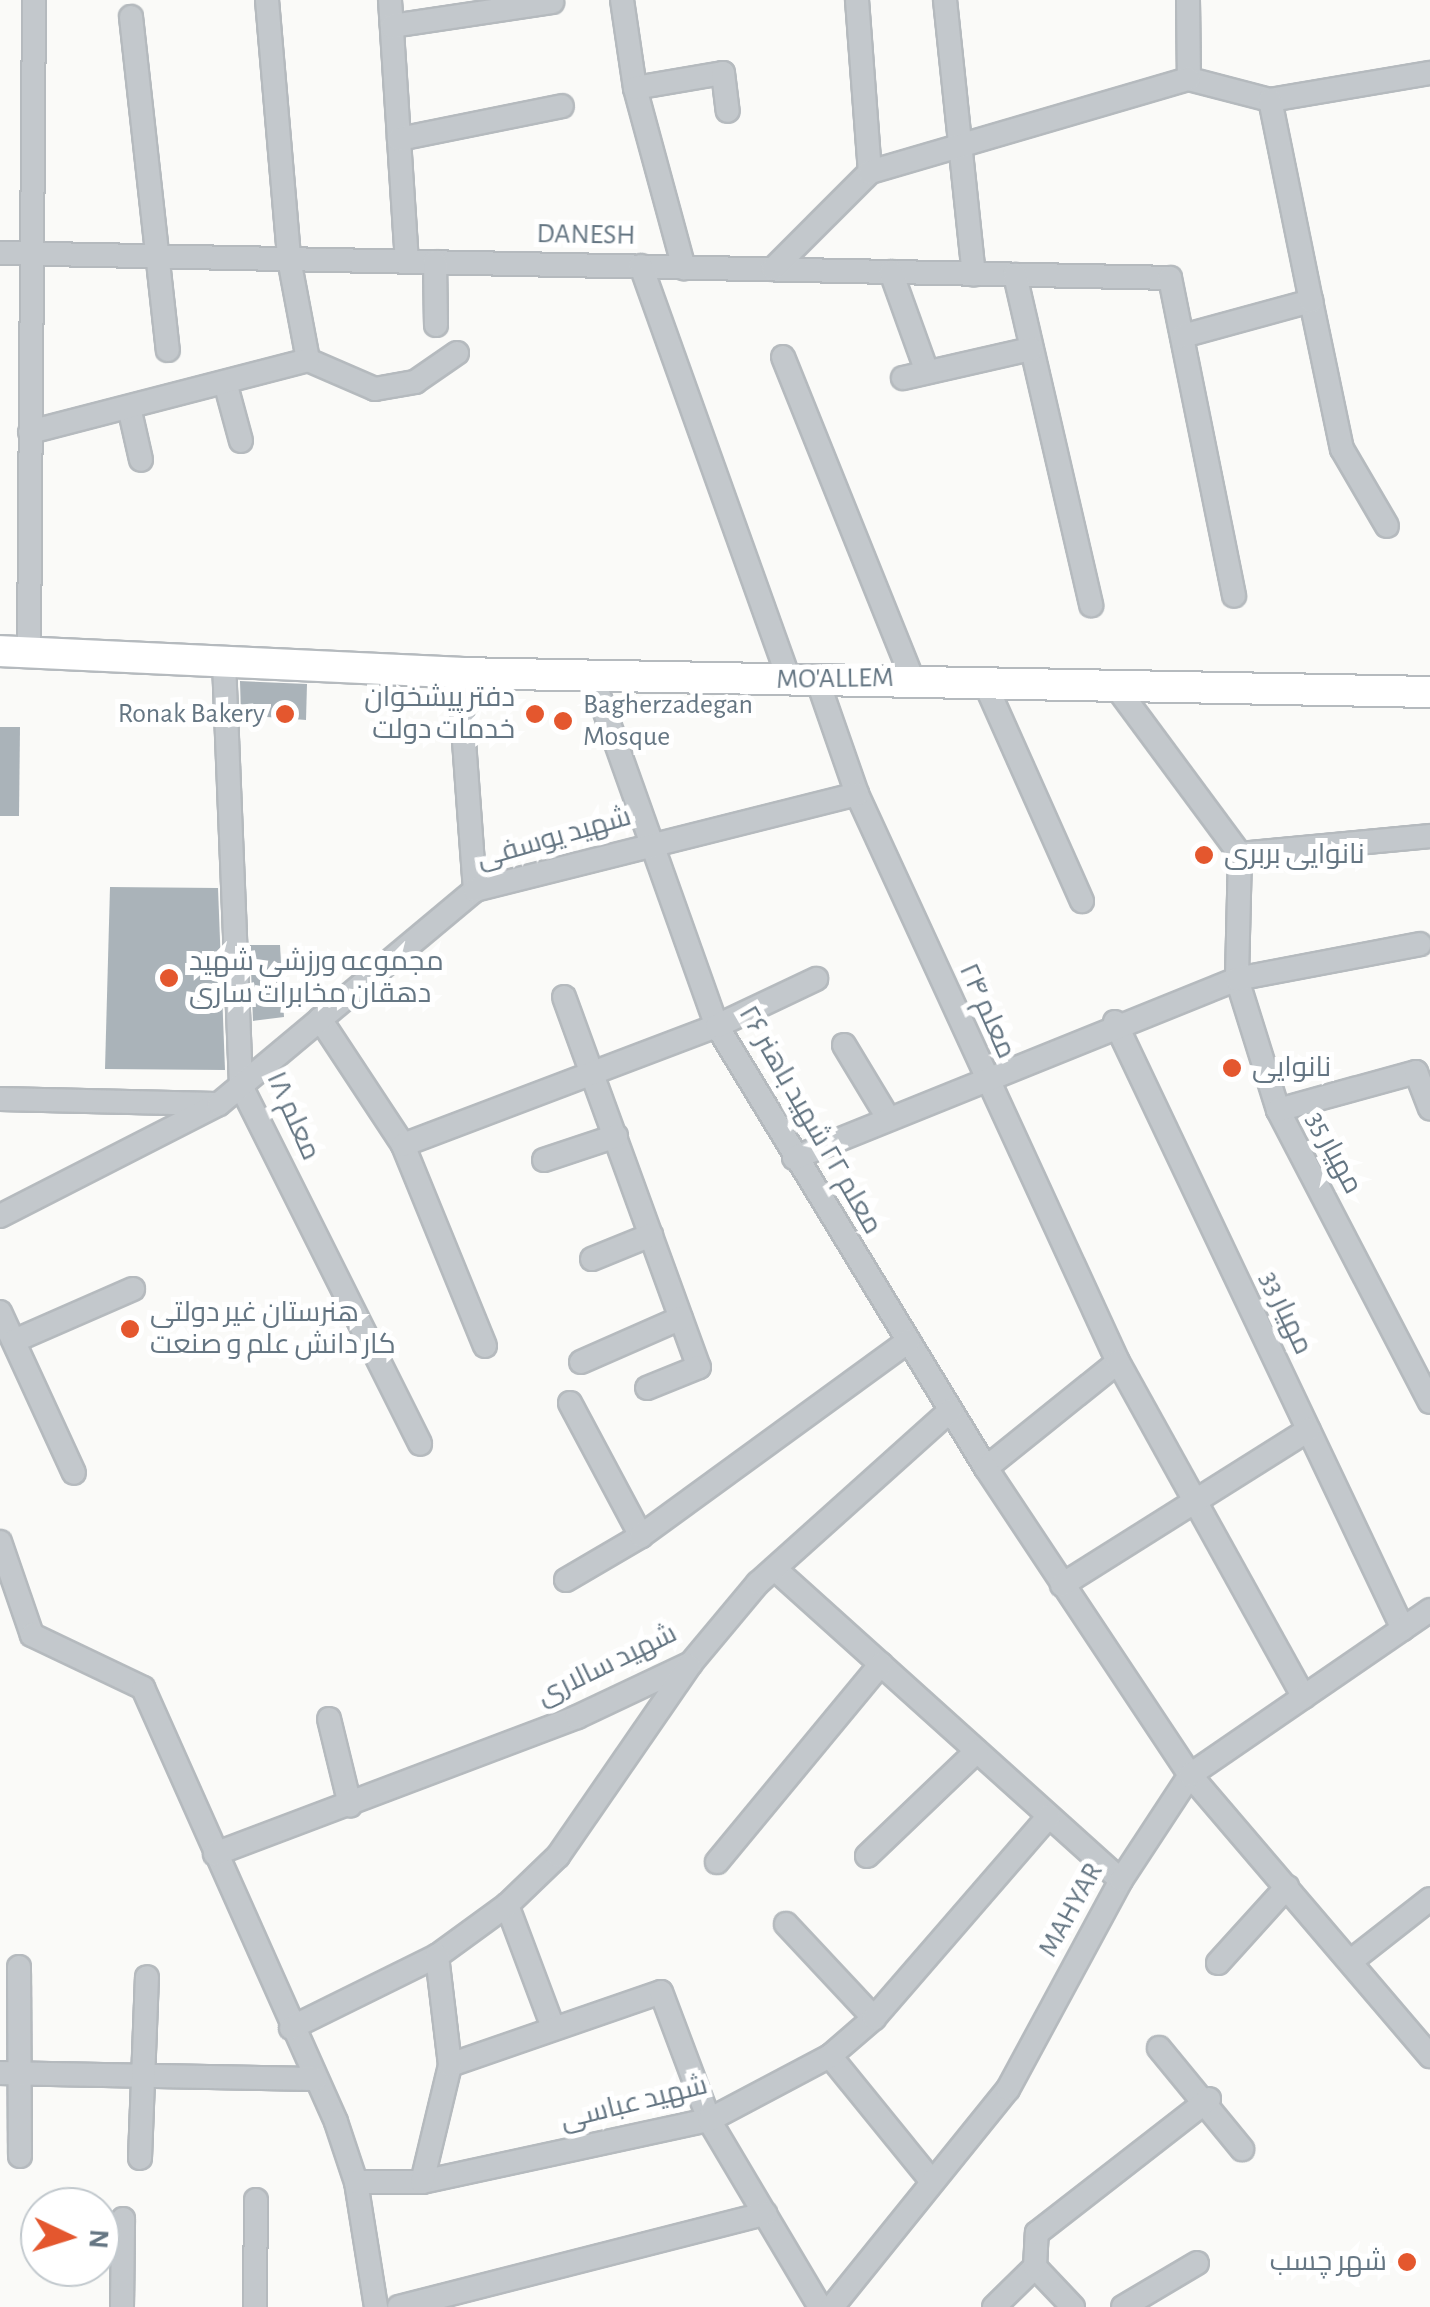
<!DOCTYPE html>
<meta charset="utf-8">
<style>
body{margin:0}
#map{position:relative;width:1430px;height:2307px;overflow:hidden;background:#fafaf8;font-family:"Alegreya Sans",Cairo,sans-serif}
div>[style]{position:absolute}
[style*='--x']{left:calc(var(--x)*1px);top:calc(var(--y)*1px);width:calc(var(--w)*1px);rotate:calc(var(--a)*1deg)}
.building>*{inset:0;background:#aab3b9}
.roads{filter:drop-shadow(2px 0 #b5babe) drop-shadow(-2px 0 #b5babe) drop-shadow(0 2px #b5babe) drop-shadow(0 -2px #b5babe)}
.minor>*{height:22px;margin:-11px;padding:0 11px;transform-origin:11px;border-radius:11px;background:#c3c8cc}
.major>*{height:30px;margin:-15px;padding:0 15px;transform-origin:15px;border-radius:15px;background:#fff}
.dots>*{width:28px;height:28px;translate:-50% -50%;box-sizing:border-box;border:5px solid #fff;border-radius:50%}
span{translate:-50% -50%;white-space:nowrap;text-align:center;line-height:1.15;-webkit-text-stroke:10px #fff;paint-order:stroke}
.street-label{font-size:28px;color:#657683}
.poi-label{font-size:28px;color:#657683}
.right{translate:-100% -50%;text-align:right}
.left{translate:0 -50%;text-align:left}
.north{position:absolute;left:20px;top:2187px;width:100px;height:100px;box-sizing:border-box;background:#fff;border:2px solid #c1c8cd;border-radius:50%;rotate:94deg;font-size:28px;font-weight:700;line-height:40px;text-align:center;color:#657683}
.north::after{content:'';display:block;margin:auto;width:35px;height:45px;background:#e4572e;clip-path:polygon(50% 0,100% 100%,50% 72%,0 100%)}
</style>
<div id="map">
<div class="building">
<i style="clip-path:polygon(240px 681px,307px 684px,306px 720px,241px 715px)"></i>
<i style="clip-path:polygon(0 727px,20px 727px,19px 816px,0 816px)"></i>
<i style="clip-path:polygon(110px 887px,218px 888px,225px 1070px,105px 1069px)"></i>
<i style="clip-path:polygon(250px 945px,280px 945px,284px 1017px,253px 1021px)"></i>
</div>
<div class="roads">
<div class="minor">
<i style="--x:267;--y:0;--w:260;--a:85.1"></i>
<i style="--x:289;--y:259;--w:103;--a:79.3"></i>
<i style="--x:390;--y:0;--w:262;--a:86.3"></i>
<i style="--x:622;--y:0;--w:89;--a:81.6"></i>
<i style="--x:635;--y:88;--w:187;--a:74.8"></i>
<i style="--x:857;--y:0;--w:172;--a:85.7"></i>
<i style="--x:945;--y:0;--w:276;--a:84"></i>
<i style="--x:1188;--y:0;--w:79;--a:89.3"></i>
<i style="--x:131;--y:17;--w:335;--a:83.7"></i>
<i style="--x:392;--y:26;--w:162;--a:-8.5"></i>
<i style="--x:1189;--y:79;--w:84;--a:14.5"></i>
<i style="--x:1270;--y:100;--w:162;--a:-9.6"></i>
<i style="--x:635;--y:88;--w:89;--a:-9.7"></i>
<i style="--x:723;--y:73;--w:38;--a:83"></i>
<i style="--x:399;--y:139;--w:166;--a:-11.4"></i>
<i style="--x:0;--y:253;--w:1170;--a:1.22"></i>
<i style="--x:1170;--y:278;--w:324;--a:78.6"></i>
<i style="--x:435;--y:262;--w:63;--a:89.1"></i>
<i style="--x:641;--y:266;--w:441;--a:70.3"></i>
<i style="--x:773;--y:269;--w:137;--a:-45"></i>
<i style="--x:870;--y:172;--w:332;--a:-16.3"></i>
<i style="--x:891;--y:272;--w:106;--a:70.2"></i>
<i style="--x:1015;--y:275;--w:339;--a:77"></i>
<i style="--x:1311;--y:301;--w:151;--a:78.2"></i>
<i style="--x:1342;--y:449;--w:89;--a:59.7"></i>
<i style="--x:1183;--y:336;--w:133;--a:-15.3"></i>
<i style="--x:1311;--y:301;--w:205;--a:-101.5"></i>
<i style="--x:783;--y:357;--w:346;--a:68.1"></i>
<i style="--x:308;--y:360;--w:73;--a:23.4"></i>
<i style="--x:375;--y:389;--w:41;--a:-9.9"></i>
<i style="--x:415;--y:382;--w:51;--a:-34.6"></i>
<i style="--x:903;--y:378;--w:131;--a:-12.8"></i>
<i style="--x:225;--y:382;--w:61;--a:74.8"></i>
<i style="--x:129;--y:407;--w:54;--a:77.2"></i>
<i style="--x:30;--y:432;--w:287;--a:-14.5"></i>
<i style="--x:29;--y:651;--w:651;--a:-89.56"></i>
<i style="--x:224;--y:662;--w:424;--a:87.7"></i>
<i style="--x:241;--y:1086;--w:400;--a:63.4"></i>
<i style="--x:459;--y:673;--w:218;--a:85.8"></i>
<i style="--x:591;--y:673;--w:375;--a:70.4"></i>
<i style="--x:717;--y:1026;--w:517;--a:58.68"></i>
<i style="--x:986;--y:1468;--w:169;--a:-38.8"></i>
<i style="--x:817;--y:679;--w:122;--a:70.8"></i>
<i style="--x:857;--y:794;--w:625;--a:65.32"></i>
<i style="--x:1118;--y:1362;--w:383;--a:61"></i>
<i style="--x:984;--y:681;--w:241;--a:66"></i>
<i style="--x:1114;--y:684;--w:212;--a:53.5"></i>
<i style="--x:1240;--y:854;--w:125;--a:91.4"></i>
<i style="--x:1237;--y:979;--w:137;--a:72.6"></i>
<i style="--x:1278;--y:1110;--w:329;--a:62.5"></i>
<i style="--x:1240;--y:854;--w:191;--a:-5.4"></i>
<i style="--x:564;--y:997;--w:394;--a:70"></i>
<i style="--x:699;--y:1367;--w:56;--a:158"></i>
<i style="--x:320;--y:1019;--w:151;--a:56.6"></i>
<i style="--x:403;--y:1145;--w:217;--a:67.8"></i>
<i style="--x:1115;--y:1022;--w:672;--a:64.62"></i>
<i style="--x:844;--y:1045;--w:85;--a:58.9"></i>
<i style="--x:0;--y:1099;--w:216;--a:1.3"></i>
<i style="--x:1278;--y:1110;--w:143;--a:-15.4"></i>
<i style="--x:1416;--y:1072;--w:39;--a:69"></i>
<i style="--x:403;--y:1145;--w:336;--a:-20.8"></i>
<i style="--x:717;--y:1026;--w:110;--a:-25.4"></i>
<i style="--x:794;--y:1158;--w:478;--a:-22"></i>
<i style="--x:1237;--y:979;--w:186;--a:-10.8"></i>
<i style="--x:544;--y:1160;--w:76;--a:-18.4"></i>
<i style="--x:0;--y:1216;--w:246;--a:-27.1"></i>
<i style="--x:219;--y:1104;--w:334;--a:-39.9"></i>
<i style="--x:475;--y:890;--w:394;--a:-14.1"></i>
<i style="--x:592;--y:1259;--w:64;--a:-22.1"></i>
<i style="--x:0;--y:1312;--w:177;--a:65.3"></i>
<i style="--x:14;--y:1341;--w:130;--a:-23.6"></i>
<i style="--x:581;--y:1362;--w:109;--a:-23.7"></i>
<i style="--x:570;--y:1403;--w:151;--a:61.9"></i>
<i style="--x:986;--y:1468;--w:369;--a:56.4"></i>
<i style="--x:1190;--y:1775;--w:370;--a:49.5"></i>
<i style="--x:0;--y:1542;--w:98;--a:71"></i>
<i style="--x:32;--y:1635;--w:123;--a:25.5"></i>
<i style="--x:143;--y:1688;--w:475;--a:66"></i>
<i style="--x:336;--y:2122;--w:63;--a:71.6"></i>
<i style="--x:356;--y:2182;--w:127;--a:80.9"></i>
<i style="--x:775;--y:1569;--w:465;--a:42"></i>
<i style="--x:566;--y:1580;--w:87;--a:-30.4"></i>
<i style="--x:641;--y:1536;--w:331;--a:-36.1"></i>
<i style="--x:1062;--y:1585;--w:291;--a:-32.2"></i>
<i style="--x:329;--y:1719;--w:89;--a:76.3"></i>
<i style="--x:215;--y:1854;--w:387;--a:-20.7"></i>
<i style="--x:577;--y:1717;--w:126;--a:-25.3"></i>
<i style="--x:691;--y:1663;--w:104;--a:-50.1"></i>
<i style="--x:758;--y:1583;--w:258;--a:-41.9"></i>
<i style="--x:867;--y:1856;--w:152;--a:-43.7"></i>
<i style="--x:717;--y:1862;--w:257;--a:-50.4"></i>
<i style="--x:507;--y:1905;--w:128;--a:69.4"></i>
<i style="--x:786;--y:1924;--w:129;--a:46.9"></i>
<i style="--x:1351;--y:1961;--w:100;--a:-38.1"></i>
<i style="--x:1218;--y:1963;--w:103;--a:-47.8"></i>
<i style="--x:19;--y:1967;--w:189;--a:89.7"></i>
<i style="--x:291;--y:2028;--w:163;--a:-26.3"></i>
<i style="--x:437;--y:1956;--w:87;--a:-36.1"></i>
<i style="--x:507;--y:1905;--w:71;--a:-43.9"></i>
<i style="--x:558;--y:1856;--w:231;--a:-55.4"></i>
<i style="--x:1159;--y:2048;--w:131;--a:50.6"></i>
<i style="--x:830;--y:2056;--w:157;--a:50.9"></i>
<i style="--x:450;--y:2065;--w:223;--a:-19.1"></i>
<i style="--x:661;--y:1992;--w:137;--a:69.4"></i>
<i style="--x:709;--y:2120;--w:217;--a:59.3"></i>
<i style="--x:0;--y:2073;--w:316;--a:1.1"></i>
<i style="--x:140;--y:2158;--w:181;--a:-87.8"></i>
<i style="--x:356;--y:2182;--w:66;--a:0"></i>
<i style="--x:422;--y:2182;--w:294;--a:-12.2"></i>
<i style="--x:709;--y:2120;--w:137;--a:-27.9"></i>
<i style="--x:830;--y:2056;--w:58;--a:-40.8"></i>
<i style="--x:874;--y:2018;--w:267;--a:-49.1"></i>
<i style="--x:422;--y:2182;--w:120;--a:-76.5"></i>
<i style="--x:450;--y:2065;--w:110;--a:-96.8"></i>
<i style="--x:122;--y:2307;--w:88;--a:-89.3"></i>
<i style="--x:255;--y:2307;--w:107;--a:-89.5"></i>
<i style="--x:399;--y:2307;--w:378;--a:-14.3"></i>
<i style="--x:832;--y:2307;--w:280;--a:-51.1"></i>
<i style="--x:1008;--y:2089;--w:238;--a:-61.6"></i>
<i style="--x:1121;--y:1880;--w:126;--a:-56.7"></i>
<i style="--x:1190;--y:1775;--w:291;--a:-34.5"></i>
<i style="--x:994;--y:2307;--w:57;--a:-44.3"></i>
<i style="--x:1073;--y:2307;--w:55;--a:-133.5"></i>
<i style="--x:1035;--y:2267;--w:34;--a:-87"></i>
<i style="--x:1037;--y:2233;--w:218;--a:-37.9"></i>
<i style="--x:1123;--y:2307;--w:86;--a:-30.7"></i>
</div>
<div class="major">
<i style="--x:0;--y:651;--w:460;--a:2.7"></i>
<i style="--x:459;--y:673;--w:971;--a:1.12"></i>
</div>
</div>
<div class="dots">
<i style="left:285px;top:714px;background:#e4572e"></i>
<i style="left:535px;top:714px;background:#e4572e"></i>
<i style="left:563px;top:721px;background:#e4572e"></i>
<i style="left:1204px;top:855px;background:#e4572e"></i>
<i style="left:169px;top:978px;background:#e4572e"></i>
<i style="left:1232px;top:1068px;background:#e4572e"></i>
<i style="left:130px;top:1329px;background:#e4572e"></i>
<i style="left:1407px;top:2262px;background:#e4572e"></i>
</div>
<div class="street-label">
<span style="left:586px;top:235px;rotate:1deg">DANESH</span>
<span style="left:835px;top:679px;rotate:-1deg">MO'ALLEM</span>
<span style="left:554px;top:838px;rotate:-16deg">شهید یوسفی</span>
<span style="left:987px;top:1011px;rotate:66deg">معلم ۲۴</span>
<span style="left:293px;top:1116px;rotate:66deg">معلم ۱۸</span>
<span style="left:810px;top:1120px;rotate:60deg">معلم ۲۲ شهید باهنر ۲۶</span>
<span style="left:1334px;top:1153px;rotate:62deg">مهیار 35</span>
<span style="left:1286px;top:1313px;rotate:65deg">مهیار 33</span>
<span style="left:607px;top:1665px;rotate:-26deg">شهید سالاری</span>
<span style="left:1071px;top:1910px;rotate:-61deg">MAHYAR</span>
<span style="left:634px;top:2103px;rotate:-14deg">شهید عباسی</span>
</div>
<div class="poi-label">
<span class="right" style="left:515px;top:714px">دفتر پیشخوان<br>خدمات دولت</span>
<span class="left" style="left:583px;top:721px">Bagherzadegan<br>Mosque</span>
<span class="right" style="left:265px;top:714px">Ronak Bakery</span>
<span class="left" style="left:1224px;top:855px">نانوایی بربری</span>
<span class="left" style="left:189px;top:978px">مجموعه ورزشی شهید<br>دهقان مخابرات ساری</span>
<span class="left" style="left:1252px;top:1068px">نانوایی</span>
<span class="left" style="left:150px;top:1329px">هنرستان غیر دولتی<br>کار دانش علم و صنعت</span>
<span class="right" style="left:1387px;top:2262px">شهر چسب</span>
</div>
<div class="north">N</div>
</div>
